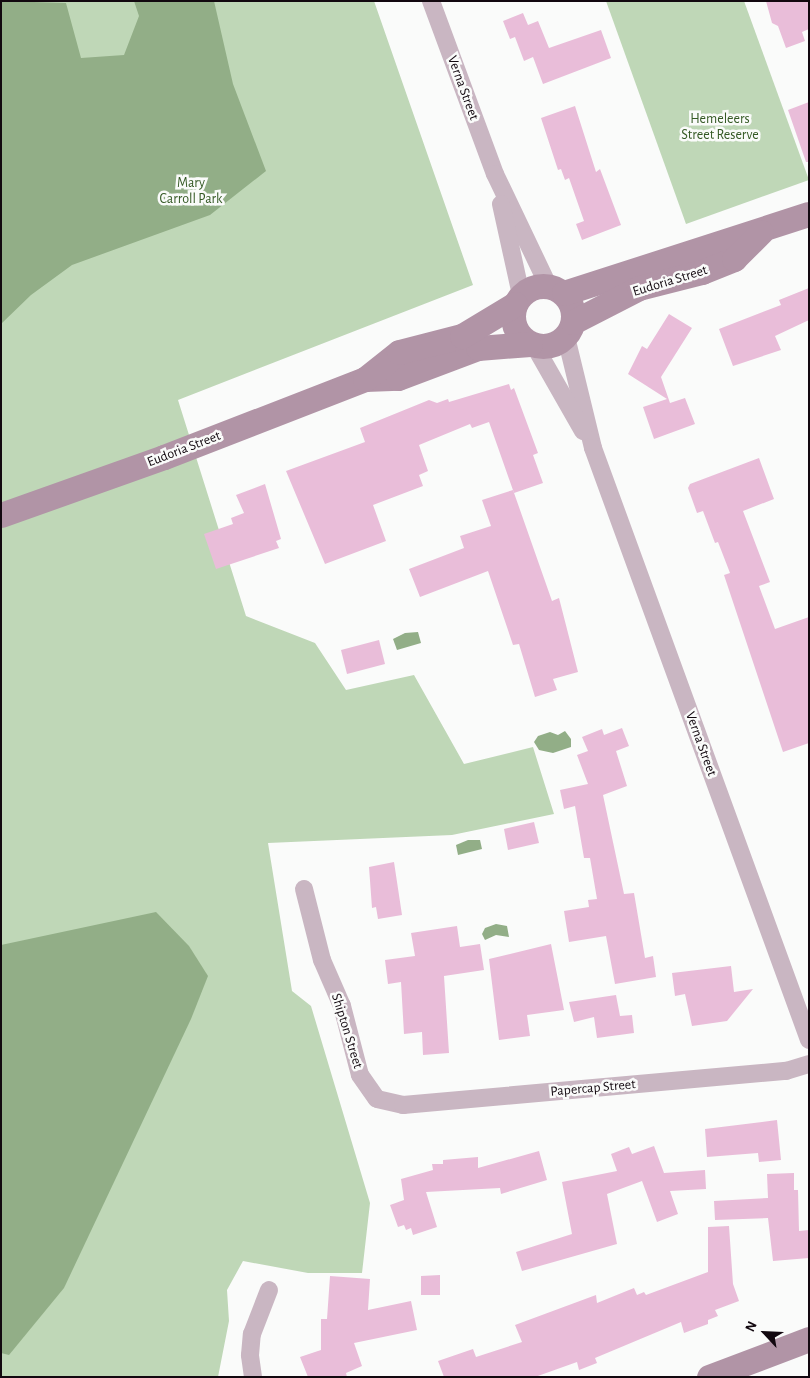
<!DOCTYPE html>
<style>
body{margin:0}
#map{position:relative;width:810px;height:1378px;overflow:hidden;background:#fafbfa;font-family:"Alegreya Sans",sans-serif}
div>[style]{position:absolute}
[style*='--x']{left:calc(var(--x)*1px);top:calc(var(--y)*1px);width:calc(var(--w)*1px);rotate:calc(var(--a)*1deg)}
.green>*{inset:0;background:#bfd7b7}
.water>*{inset:0;background:#92ae87}
.building>*{inset:0;background:#e9bdd9}
.street>*{height:18px;margin:-9px;padding:0 9px;transform-origin:9px;border-radius:9px;background:#c9b6c2}
.secondary>*{height:25px;margin:-12.5px;padding:0 12.5px;transform-origin:12.5px;border-radius:12.5px;background:#b194a6}
.secondary>.ring{margin:-12.5px;padding:0;box-sizing:content-box;background:none;border:25px solid #b194a6;border-radius:50%}
span{translate:-50% -50%;white-space:nowrap;text-align:center;line-height:1.15;-webkit-text-stroke:5px #fafbfa;paint-order:stroke}
.street-label{font-size:14px;color:#12080f}
.park-label{font-size:14px;color:#345924}
.frame{position:absolute;inset:0;border:2px solid #12080f;pointer-events:none}
.north{position:absolute;left:740px;top:1308px;width:50px;height:50px;-webkit-text-stroke:4px #fafbfa;paint-order:stroke;rotate:295deg;font-size:14px;font-weight:700;line-height:20px;text-align:center;color:#12080f}
.north::after{content:'';display:block;margin:auto;width:18px;height:22px;background:#12080f;clip-path:polygon(50% 0,100% 100%,50% 72%,0 100%)}
</style>
<div id="map">
<div class="green">
<i style="clip-path:polygon(1px 1px,374px 1px,473px 285px,178px 400px,246px 616px,315px 643px,346px 690px,414px 675px,464px 764px,533px 747px,554px 814px,452px 835px,268px 843px,292px 991px,311px 1006px,370px 1203px,362px 1273px,308px 1273px,243px 1261px,227px 1290px,229px 1321px,218px 1377px,1px 1377px)"></i>
<i style="clip-path:polygon(606px 1px,744px 1px,809px 180px,686px 224px)"></i>
</div>
<div class="water">
<i style="clip-path:polygon(1px 1px,66px 3px,81px 58px,124px 55px,139px 16px,134px 1px,214px 1px,233px 84px,266px 171px,210px 215px,72px 265px,31px 295px,1px 324px)"></i>
<i style="clip-path:polygon(418px 632px,421px 643px,397px 650px,393px 639px,405px 633px)"></i>
<i style="clip-path:polygon(565px 731px,571px 739px,571px 747px,553px 753px,539px 750px,534px 742px,538px 736px,550px 732px,558px 735px)"></i>
<i style="clip-path:polygon(468px 840px,480px 840px,482px 849px,458px 855px,456px 845px)"></i>
<i style="clip-path:polygon(156px 912px,189px 946px,208px 976px,191px 1019px,64px 1288px,9px 1355px,1px 1353px,1px 945px)"></i>
<i style="clip-path:polygon(496px 924px,507px 926px,509px 937px,496px 935px,485px 940px,482px 934px,485px 928px)"></i>
</div>
<div class="building">
<i style="clip-path:polygon(766px 1px,809px 1px,809px 29px,802px 32px,805px 41px,786px 48px,778px 26px,772px 23px)"></i>
<i style="clip-path:polygon(523px 13px,528px 25px,538px 21px,549px 48px,601px 30px,611px 58px,543px 84px,533px 57px,524px 61px,515px 37px,510px 39px,503px 21px)"></i>
<i style="clip-path:polygon(809px 102px,809px 162px,806px 162px,788px 110px)"></i>
<i style="clip-path:polygon(575px 106px,596px 172px,600px 169px,621px 225px,582px 240px,576px 224px,584px 221px,569px 178px,565px 180px,561px 169px,558px 170px,541px 118px)"></i>
<i style="clip-path:polygon(809px 288px,809px 320px,775px 336px,781px 350px,733px 366px,719px 329px,781px 305px,779px 300px)"></i>
<i style="clip-path:polygon(669px 314px,692px 328px,661px 377px,670px 403px,685px 398px,695px 424px,654px 439px,643px 407px,667px 399px,628px 374px,642px 346px,647px 349px)"></i>
<i style="clip-path:polygon(509px 384px,511px 390px,514px 388px,538px 453px,533px 455px,543px 483px,514px 493px,489px 422px,472px 428px,470px 424px,419px 445px,428px 471px,419px 475px,423px 486px,373px 505px,386px 541px,325px 564px,286px 471px,365px 442px,360px 428px,429px 400px,437px 403px,448px 399px,449px 402px)"></i>
<i style="clip-path:polygon(759px 458px,774px 499px,743px 511px,770px 582px,759px 586px,775px 629px,809px 617px,809px 743px,783px 752px,724px 575px,730px 573px,718px 542px,715px 543px,703px 511px,697px 513px,688px 488px,690px 484px)"></i>
<i style="clip-path:polygon(265px 484px,281px 539px,276px 541px,279px 548px,216px 569px,204px 534px,233px 524px,231px 518px,244px 513px,236px 495px)"></i>
<i style="clip-path:polygon(513px 490px,552px 601px,559px 598px,578px 672px,553px 679px,557px 690px,535px 697px,519px 644px,513px 645px,488px 571px,420px 597px,409px 569px,464px 548px,460px 536px,491px 526px,482px 500px)"></i>
<i style="clip-path:polygon(379px 640px,385px 664px,347px 674px,341px 650px)"></i>
<i style="clip-path:polygon(622px 728px,629px 746px,616px 751px,627px 786px,603px 795px,624px 894px,634px 893px,645px 958px,653px 956px,656px 977px,615px 984px,606px 936px,569px 942px,564px 911px,589px 907px,588px 900px,597px 899px,590px 858px,584px 858px,575px 806px,564px 809px,560px 790px,588px 784px,577px 755px,588px 751px,582px 737px,602px 729px,604px 735px)"></i>
<i style="clip-path:polygon(534px 822px,539px 843px,508px 850px,504px 829px)"></i>
<i style="clip-path:polygon(394px 862px,402px 915px,378px 919px,376px 907px,372px 908px,369px 867px)"></i>
<i style="clip-path:polygon(457px 926px,460px 947px,480px 944px,484px 970px,444px 976px,449px 1053px,423px 1055px,422px 1032px,404px 1034px,401px 982px,388px 984px,385px 960px,415px 956px,411px 933px)"></i>
<i style="clip-path:polygon(551px 944px,564px 1010px,527px 1015px,530px 1036px,499px 1040px,489px 959px)"></i>
<i style="clip-path:polygon(731px 966px,734px 992px,753px 989px,727px 1021px,692px 1026px,685px 994px,675px 996px,672px 973px)"></i>
<i style="clip-path:polygon(616px 995px,620px 1016px,632px 1015px,634px 1033px,597px 1038px,594px 1017px,574px 1022px,569px 1002px)"></i>
<i style="clip-path:polygon(777px 1120px,781px 1160px,759px 1162px,758px 1153px,707px 1157px,705px 1129px)"></i>
<i style="clip-path:polygon(654px 1146px,664px 1173px,705px 1170px,706px 1189px,670px 1191px,678px 1214px,657px 1222px,642px 1181px,607px 1194px,617px 1244px,522px 1271px,516px 1252px,572px 1234px,562px 1182px,617px 1171px,611px 1154px,629px 1147px,632px 1154px)"></i>
<i style="clip-path:polygon(539px 1151px,547px 1180px,501px 1194px,500px 1188px,426px 1192px,437px 1227px,413px 1235px,411px 1228px,406px 1230px,404px 1225px,398px 1227px,390px 1205px,404px 1200px,401px 1179px,433px 1170px,432px 1164px,443px 1164px,443px 1160px,478px 1157px,478px 1168px)"></i>
<i style="clip-path:polygon(794px 1173px,794px 1190px,798px 1190px,799px 1231px,809px 1230px,809px 1258px,773px 1261px,768px 1218px,715px 1220px,714px 1201px,768px 1198px,767px 1174px)"></i>
<i style="clip-path:polygon(729px 1226px,733px 1284px,739px 1301px,715px 1310px,718px 1316px,708px 1320px,708px 1324px,684px 1333px,681px 1322px,595px 1358px,597px 1363px,579px 1370px,577px 1362px,535px 1377px,444px 1377px,438px 1361px,473px 1349px,476px 1357px,522px 1342px,515px 1325px,596px 1295px,597px 1303px,634px 1288px,637px 1295px,644px 1292px,646px 1295px,708px 1272px,708px 1227px)"></i>
<i style="clip-path:polygon(440px 1275px,440px 1295px,421px 1295px,421px 1276px)"></i>
<i style="clip-path:polygon(330px 1276px,370px 1279px,368px 1310px,411px 1301px,417px 1330px,354px 1343px,362px 1366px,346px 1373px,347px 1377px,308px 1377px,300px 1357px,321px 1350px,321px 1319px,327px 1319px)"></i>
</div>
<div class="street">
<i style="--x:431;--y:1;--w:184;--a:69.7"></i>
<i style="--x:495;--y:174;--w:123;--a:64.5"></i>
<i style="--x:501;--y:204;--w:93;--a:77.6"></i>
<i style="--x:566;--y:337;--w:114;--a:76.3"></i>
<i style="--x:593;--y:448;--w:630;--a:69.95"></i>
<i style="--x:534;--y:345;--w:99;--a:60.3"></i>
<i style="--x:304;--y:889;--w:73;--a:75.8"></i>
<i style="--x:322;--y:960;--w:50;--a:66.5"></i>
<i style="--x:342;--y:1006;--w:71;--a:75.4"></i>
<i style="--x:360;--y:1075;--w:29;--a:55"></i>
<i style="--x:377;--y:1099;--w:27;--a:13"></i>
<i style="--x:403;--y:1105;--w:385;--a:-5.1"></i>
<i style="--x:786;--y:1071;--w:24;--a:-17"></i>
<i style="--x:253;--y:1377;--w:22;--a:-98"></i>
<i style="--x:250;--y:1355;--w:21;--a:-85"></i>
<i style="--x:252;--y:1334;--w:47;--a:-68.9"></i>
</div>
<div class="secondary">
<i class="ring" style="left:513px;top:286px;width:35px;height:35px"></i>
<i style="--x:564;--y:293;--w:257;--a:-17.9"></i>
<i style="--x:573;--y:322;--w:74;--a:-27.3"></i>
<i style="--x:639;--y:288;--w:65;--a:-14.3"></i>
<i style="--x:702;--y:272;--w:35;--a:-22"></i>
<i style="--x:734;--y:259;--w:38;--a:-45"></i>
<i style="--x:365;--y:379;--w:33;--a:-2"></i>
<i style="--x:398;--y:378;--w:85;--a:-20.6"></i>
<i style="--x:478;--y:348;--w:52;--a:-4.4"></i>
<i style="--x:1;--y:515;--w:173;--a:-19.6"></i>
<i style="--x:164;--y:457;--w:216;--a:-21.2"></i>
<i style="--x:365;--y:379;--w:43;--a:-38.5"></i>
<i style="--x:399;--y:352;--w:65;--a:-14.3"></i>
<i style="--x:462;--y:336;--w:62;--a:-31.1"></i>
<i style="--x:709;--y:1377;--w:107;--a:-20.8"></i>
</div>
<div class="street-label">
<span style="left:463px;top:88px;rotate:70deg">Verna Street</span>
<span style="left:670px;top:281px;rotate:-17deg">Eudoria Street</span>
<span style="left:184px;top:449px;rotate:-21deg">Eudoria Street</span>
<span style="left:701px;top:744px;rotate:70deg">Verna Street</span>
<span style="left:347px;top:1031px;rotate:73deg">Shipton Street</span>
<span style="left:593px;top:1088px;rotate:-5deg">Papercap Street</span>
</div>
<div class="park-label">
<span style="left:720px;top:127px">Hemeleers<br>Street Reserve</span>
<span style="left:191px;top:191px">Mary<br>Carroll Park</span>
</div>
<div class="frame"></div>
<div class="north">N</div>
</div>
